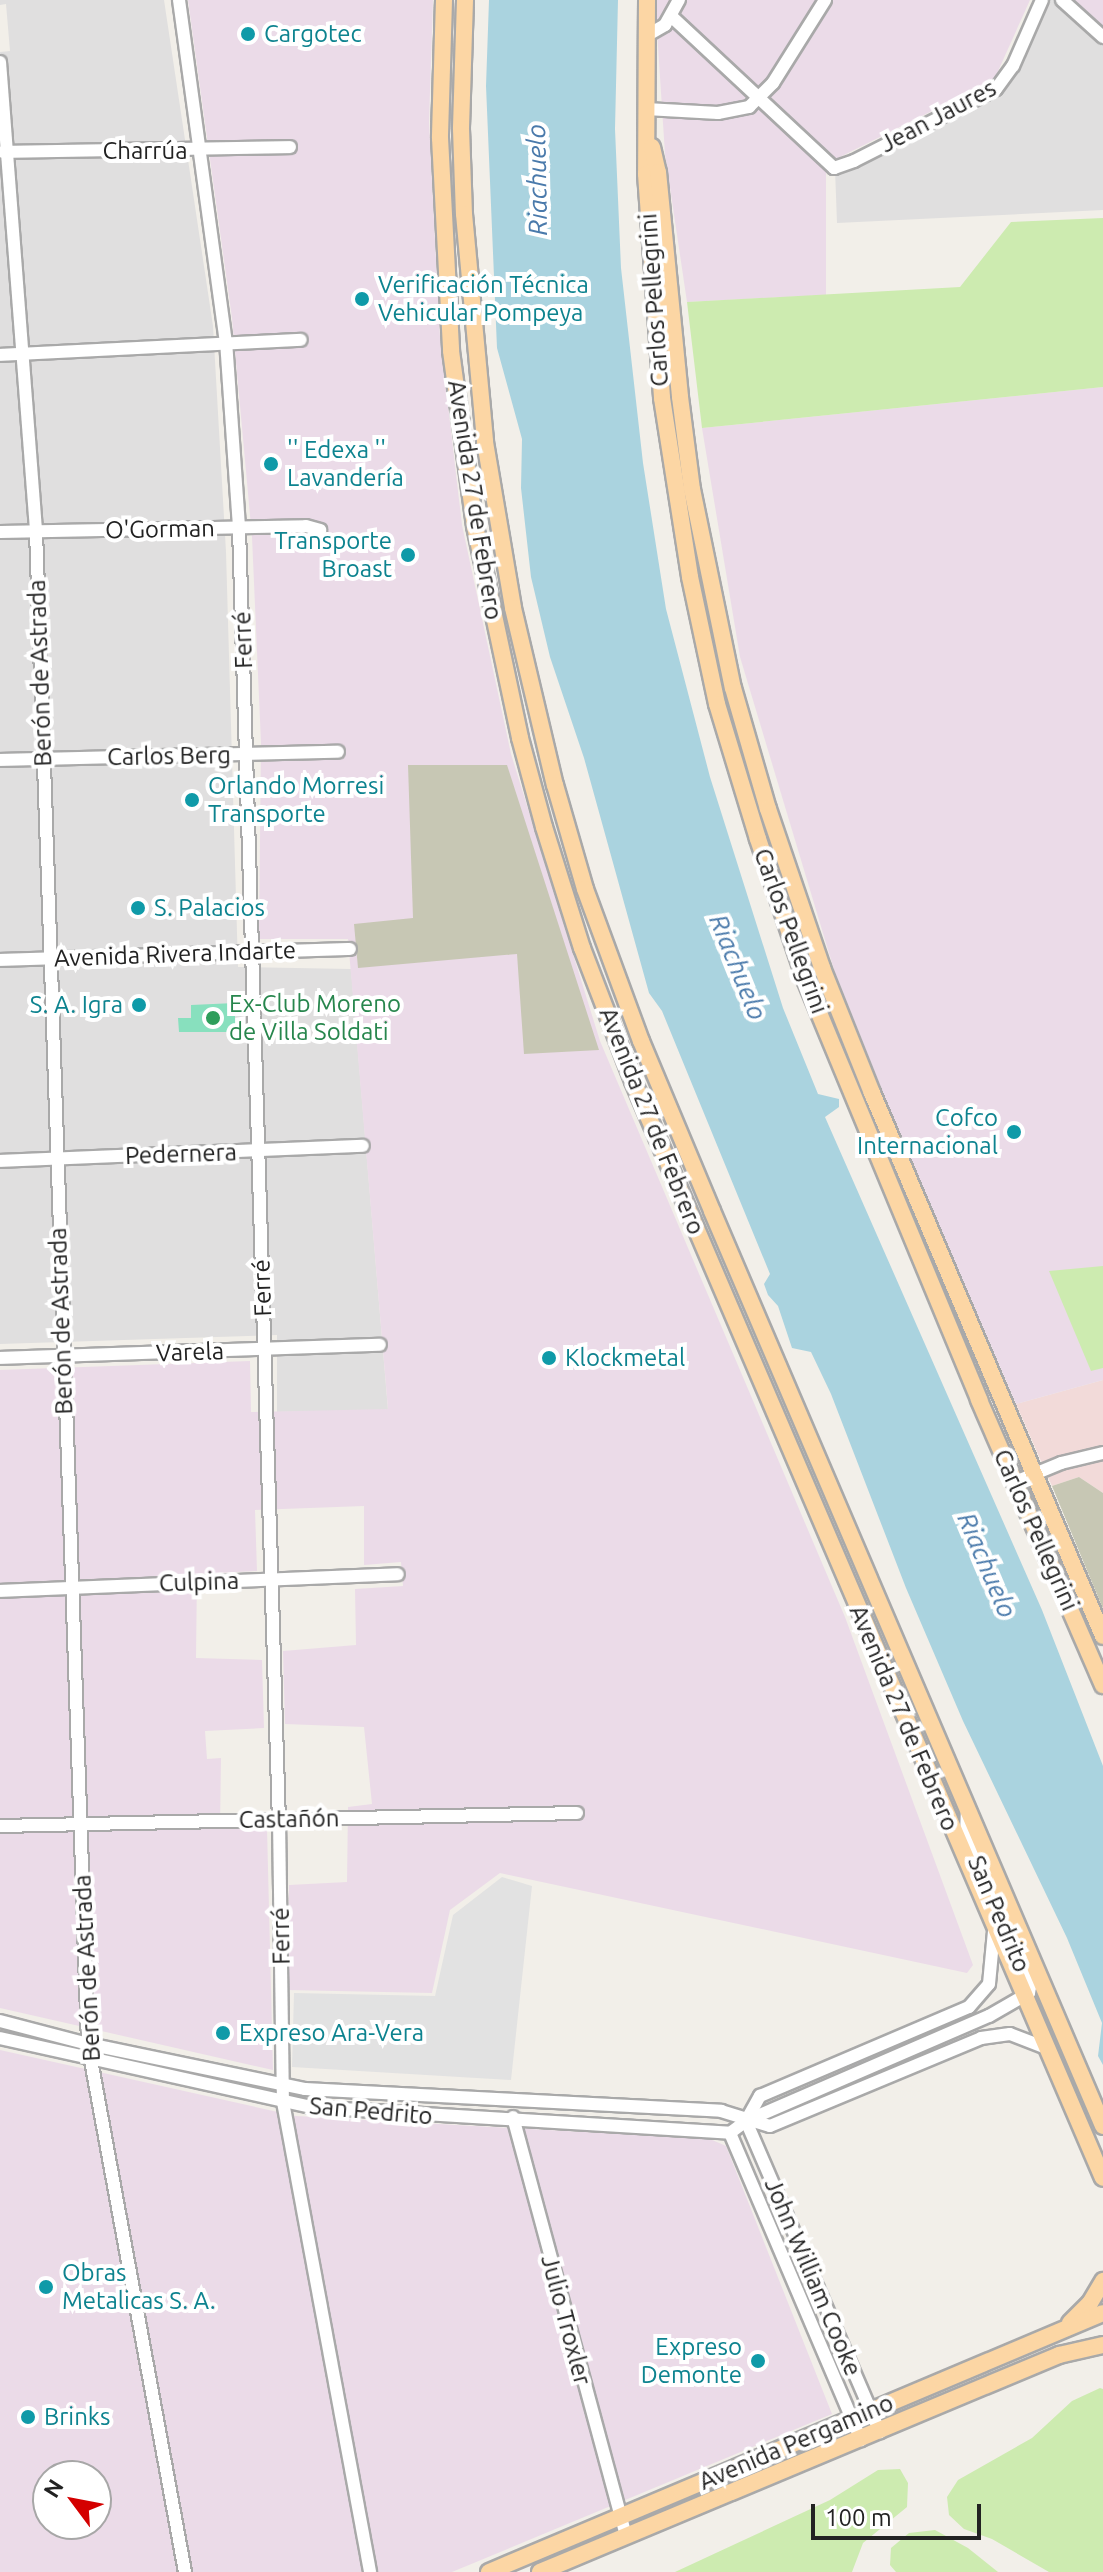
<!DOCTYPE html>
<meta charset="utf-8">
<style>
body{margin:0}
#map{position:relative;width:1103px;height:2572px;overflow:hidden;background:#f2efe9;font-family:Ubuntu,sans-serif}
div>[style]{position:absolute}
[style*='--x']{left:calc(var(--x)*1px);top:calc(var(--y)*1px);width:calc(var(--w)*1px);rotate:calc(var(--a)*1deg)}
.residential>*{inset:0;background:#e0dfdf}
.commercial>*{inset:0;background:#f2dad9}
.industrial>*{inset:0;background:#ebdbe8}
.construction>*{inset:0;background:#c7c7b4}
.grass>*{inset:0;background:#cdebb0}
.pitch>*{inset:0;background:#88e0be}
.parking>*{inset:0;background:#e2e2e2}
.water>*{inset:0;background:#aad3df}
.roads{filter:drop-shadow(2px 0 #a9a9a9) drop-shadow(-2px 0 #a9a9a9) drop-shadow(0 2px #a9a9a9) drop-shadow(0 -2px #a9a9a9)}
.minor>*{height:12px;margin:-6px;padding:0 6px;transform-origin:6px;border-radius:6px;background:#fff}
.major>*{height:16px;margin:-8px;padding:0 8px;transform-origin:8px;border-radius:8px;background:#fcd6a4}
.dots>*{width:22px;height:22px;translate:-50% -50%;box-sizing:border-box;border:4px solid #fff;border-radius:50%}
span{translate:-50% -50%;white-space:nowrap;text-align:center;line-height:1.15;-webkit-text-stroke:8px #fff;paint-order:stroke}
.culture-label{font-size:24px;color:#0d838f}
.left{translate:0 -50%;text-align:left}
.right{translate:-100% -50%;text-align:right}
.street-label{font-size:24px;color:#222}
.leisure-label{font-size:24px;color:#27864d}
.water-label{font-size:26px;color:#4a7aab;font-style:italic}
.north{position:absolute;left:32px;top:2460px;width:80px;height:80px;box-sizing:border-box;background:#fff;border:2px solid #a7a7a7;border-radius:50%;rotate:302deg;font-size:22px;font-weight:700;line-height:32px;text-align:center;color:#222}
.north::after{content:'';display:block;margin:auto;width:28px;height:36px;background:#d40000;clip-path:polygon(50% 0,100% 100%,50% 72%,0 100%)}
.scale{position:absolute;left:811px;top:2504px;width:170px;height:36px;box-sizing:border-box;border:4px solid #222;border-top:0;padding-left:10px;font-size:24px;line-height:28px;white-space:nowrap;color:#222;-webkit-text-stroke:6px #fff;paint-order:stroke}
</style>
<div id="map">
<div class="residential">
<i style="clip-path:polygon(0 0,164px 0,213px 326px,226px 552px,238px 967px,351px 969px,388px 1410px,277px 1412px,277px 1335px,0 1344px,0 52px,10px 51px,6px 4px,0 5px)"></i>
<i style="clip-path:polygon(1039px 0,1056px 0,1103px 44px,1103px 210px,837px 223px,835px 169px,1003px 82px)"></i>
</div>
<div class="commercial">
<i style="clip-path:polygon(1103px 1380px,1103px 1493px,1079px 1477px,1052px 1486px,1016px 1404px)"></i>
</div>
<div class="industrial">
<i style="clip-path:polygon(188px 0,433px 0,429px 122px,440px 337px,462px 525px,511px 754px,600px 1041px,845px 1617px,973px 1965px,967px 1973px,500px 1873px,450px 1910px,432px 1993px,287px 1990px,289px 1885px,347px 1882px,348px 1807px,372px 1804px,364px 1727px,285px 1724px,283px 1651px,356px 1645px,355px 1589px,403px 1586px,401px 1562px,364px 1565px,364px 1506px,255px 1510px,257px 1571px,197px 1574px,196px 1658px,262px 1660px,264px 1728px,205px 1731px,207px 1759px,221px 1758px,220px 1829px,267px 1828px,273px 2070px,0 2008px,0 1370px,250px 1361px,251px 1412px,388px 1409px,348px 939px,259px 939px,261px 743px,252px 537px,232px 318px)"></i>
<i style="clip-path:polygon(655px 0,1030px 0,994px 80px,826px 164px,826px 295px,687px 302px,665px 154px)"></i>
<i style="clip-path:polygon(1074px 0,1103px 0,1103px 28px)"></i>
<i style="clip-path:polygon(1103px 387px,1103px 1380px,1016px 1404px,844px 1003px,740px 657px,702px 428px)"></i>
<i style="clip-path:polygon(evenodd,0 2050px,296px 2116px,710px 2139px,726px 2146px,832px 2414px,452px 2572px,0 2572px,0 2050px,48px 2476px,96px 2476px,96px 2524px,48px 2524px,48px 2476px)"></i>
</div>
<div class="construction">
<i style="clip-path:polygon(408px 765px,507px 765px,599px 1050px,524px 1054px,517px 954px,358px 968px,354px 924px,413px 918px)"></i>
<i style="clip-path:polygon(1079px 1477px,1103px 1493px,1103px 1609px,1052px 1486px)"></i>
</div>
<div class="grass">
<i style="clip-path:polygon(1103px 218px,1103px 387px,702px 428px,687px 302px,960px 287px,1011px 222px)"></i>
<i style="clip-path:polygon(1103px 1266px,1103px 1368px,1091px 1371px,1049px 1271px)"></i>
<i style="clip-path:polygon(1100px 2388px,1103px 2389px,1103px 2572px,1049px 2572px,992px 2539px,964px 2529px,949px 2515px,947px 2497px,958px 2480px,1032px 2438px,1072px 2401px)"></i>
<i style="clip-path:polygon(900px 2469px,908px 2483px,907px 2507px,863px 2543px,852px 2572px,675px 2572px,830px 2500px,878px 2470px)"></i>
<i style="clip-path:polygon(935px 2530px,968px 2548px,998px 2572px,896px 2572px,890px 2565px,891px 2548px,909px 2533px)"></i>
</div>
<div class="pitch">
<i style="clip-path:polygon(235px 1003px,235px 1032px,179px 1032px,178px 1018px,191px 1018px,191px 1005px)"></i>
</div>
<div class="parking">
<i style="clip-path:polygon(502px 1877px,532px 1886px,511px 2080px,292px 2067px,294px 1993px,435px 1996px,453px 1915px)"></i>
</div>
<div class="water">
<i style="clip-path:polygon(489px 0,618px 0,615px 129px,621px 268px,643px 463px,666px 609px,710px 777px,783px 1008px,818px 1094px,839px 1099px,839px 1107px,825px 1117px,1042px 1610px,1103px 1766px,1103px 2065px,1098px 2056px,1102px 2023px,1067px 1938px,963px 1721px,906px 1588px,831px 1394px,811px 1352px,792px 1348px,778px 1306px,768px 1295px,764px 1284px,770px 1274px,662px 1011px,649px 993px,584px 758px,550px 657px,531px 577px,521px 488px,522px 439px,497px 348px,486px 86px)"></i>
</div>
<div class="roads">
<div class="minor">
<i style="--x:179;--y:0;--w:344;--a:82.2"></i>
<i style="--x:226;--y:341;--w:187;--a:86"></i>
<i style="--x:239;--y:528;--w:1292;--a:88.23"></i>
<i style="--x:279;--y:1819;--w:283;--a:89.2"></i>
<i style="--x:283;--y:2102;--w:478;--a:79.5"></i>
<i style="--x:1062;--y:0;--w:55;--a:42.1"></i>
<i style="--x:671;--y:16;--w:223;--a:43"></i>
<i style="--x:834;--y:168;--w:21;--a:-19"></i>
<i style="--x:854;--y:161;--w:159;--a:-26.9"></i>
<i style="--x:996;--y:89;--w:29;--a:-54"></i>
<i style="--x:1013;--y:66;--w:72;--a:-66.3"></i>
<i style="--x:646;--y:36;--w:22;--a:-30"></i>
<i style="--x:665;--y:25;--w:29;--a:-61"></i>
<i style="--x:0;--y:62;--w:470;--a:85.6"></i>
<i style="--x:36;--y:531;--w:1514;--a:88.03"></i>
<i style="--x:88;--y:2044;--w:537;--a:79.59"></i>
<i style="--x:646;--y:109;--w:72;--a:3.2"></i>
<i style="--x:718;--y:113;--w:32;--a:-11"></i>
<i style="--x:749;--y:107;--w:34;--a:-45"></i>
<i style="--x:773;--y:83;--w:98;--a:-57.9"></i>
<i style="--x:3;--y:152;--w:287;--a:-1"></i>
<i style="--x:0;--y:355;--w:301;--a:-2.9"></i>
<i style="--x:0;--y:532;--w:306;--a:-1.1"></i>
<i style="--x:306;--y:526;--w:15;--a:16"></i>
<i style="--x:0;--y:760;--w:338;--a:-1.4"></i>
<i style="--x:0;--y:960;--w:350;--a:-1.8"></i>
<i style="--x:0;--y:1161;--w:363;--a:-2.4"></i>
<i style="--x:0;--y:1358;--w:380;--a:-2"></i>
<i style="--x:1015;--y:1482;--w:50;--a:-22.4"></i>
<i style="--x:1061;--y:1463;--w:43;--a:-13.4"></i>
<i style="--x:0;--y:1591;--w:398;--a:-2.4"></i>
<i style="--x:0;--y:1826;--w:577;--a:-1.29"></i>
<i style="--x:0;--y:2021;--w:91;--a:14.6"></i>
<i style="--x:88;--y:2044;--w:222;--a:11.7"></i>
<i style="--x:305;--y:2089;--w:417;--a:3"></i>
<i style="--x:721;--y:2111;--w:51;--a:17"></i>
<i style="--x:770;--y:2126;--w:229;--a:-22.6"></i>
<i style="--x:981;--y:2038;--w:29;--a:-8"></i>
<i style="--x:1010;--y:2034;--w:40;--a:21"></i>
<i style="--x:0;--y:2038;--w:318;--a:12.5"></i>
<i style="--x:310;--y:2107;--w:421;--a:3.5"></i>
<i style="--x:730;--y:2133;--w:20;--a:-37"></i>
<i style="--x:746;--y:2121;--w:265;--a:-23.4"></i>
<i style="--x:989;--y:2016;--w:46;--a:-29.9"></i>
<i style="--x:1029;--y:1993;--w:6;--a:-81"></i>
<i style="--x:1030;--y:1987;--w:164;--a:-113"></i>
<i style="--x:966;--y:1836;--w:24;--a:-88"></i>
<i style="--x:513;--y:2117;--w:435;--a:74.9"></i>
<i style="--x:746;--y:2121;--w:29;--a:-61"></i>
<i style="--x:760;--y:2096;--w:227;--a:-23.1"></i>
<i style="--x:969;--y:2007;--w:30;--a:-49"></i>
<i style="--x:989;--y:1984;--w:53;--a:-84.6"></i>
<i style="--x:746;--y:2121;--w:339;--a:66.7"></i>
<i style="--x:730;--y:2133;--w:334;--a:66.9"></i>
</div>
<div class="major">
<i style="--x:444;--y:0;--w:138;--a:91.7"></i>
<i style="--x:440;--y:138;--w:213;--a:87"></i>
<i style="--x:451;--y:351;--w:177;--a:82.2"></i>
<i style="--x:475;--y:526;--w:217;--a:78"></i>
<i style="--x:520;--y:738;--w:92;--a:74.9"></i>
<i style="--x:544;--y:827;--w:127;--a:72.6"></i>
<i style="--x:582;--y:948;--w:142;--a:69"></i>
<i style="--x:633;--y:1081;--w:1193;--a:66.81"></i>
<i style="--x:465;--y:0;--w:129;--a:91.8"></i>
<i style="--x:461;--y:129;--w:85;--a:88"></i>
<i style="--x:464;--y:214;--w:229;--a:84.7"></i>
<i style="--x:485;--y:442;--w:168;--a:80.4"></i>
<i style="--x:513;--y:608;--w:182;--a:76.7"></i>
<i style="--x:555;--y:785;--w:108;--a:73.9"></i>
<i style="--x:585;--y:889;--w:162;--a:69.8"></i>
<i style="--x:641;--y:1041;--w:184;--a:67.3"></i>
<i style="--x:712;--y:1211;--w:995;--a:66.86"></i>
<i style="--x:647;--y:0;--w:174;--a:90.3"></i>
<i style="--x:646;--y:174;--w:225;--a:85.9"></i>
<i style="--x:662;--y:398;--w:181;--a:81.1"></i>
<i style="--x:690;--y:577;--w:130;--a:78"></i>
<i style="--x:717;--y:704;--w:141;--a:73.1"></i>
<i style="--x:758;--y:839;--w:148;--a:71.4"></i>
<i style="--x:805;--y:979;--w:456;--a:67.5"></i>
<i style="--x:979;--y:1400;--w:311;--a:66.5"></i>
<i style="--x:652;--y:147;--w:26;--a:77"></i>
<i style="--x:658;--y:172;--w:226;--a:84.4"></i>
<i style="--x:680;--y:397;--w:93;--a:82.6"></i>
<i style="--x:692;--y:489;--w:203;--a:78.4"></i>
<i style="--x:733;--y:688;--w:126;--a:73.9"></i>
<i style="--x:768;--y:809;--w:168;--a:71.2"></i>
<i style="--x:822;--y:968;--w:135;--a:68.2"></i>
<i style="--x:872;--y:1093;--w:590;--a:66.95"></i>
<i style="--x:1070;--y:2323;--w:28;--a:-45"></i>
<i style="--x:1090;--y:2303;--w:26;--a:-59"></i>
<i style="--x:489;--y:2572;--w:666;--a:-22.87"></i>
<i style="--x:540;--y:2572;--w:563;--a:-22.69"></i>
<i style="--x:1059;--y:2355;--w:45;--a:-12.8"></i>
</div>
</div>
<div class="dots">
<i style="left:248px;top:34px;background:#0f9aa8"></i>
<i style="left:362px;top:299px;background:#0f9aa8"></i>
<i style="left:271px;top:464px;background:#0f9aa8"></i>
<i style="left:408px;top:555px;background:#0f9aa8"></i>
<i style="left:192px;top:800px;background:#0f9aa8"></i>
<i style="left:138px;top:908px;background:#0f9aa8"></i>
<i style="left:139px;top:1005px;background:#0f9aa8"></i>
<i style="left:213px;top:1018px;background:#2e9e5b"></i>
<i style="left:1014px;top:1132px;background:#0f9aa8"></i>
<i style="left:549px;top:1358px;background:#0f9aa8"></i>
<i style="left:223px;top:2033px;background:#0f9aa8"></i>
<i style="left:46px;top:2287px;background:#0f9aa8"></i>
<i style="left:758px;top:2361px;background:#0f9aa8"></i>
<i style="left:28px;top:2417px;background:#0f9aa8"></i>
</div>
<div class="culture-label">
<span class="left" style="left:264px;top:34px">Cargotec</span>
<span class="left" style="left:378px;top:299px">Verificación Técnica<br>Vehicular Pompeya</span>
<span class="left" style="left:287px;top:464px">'' Edexa ''<br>Lavandería</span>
<span class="right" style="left:392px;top:555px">Transporte<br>Broast</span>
<span class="left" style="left:208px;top:800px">Orlando Morresi<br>Transporte</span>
<span class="left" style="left:154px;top:908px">S. Palacios</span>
<span class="right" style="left:123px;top:1005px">S. A. Igra</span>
<span class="right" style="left:998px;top:1132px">Cofco<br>Internacional</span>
<span class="left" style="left:565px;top:1358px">Klockmetal</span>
<span class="left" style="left:239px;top:2033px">Expreso Ara-Vera</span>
<span class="left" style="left:62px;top:2287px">Obras<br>Metalicas S. A.</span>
<span class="right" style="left:742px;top:2361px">Expreso<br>Demonte</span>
<span class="left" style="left:44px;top:2417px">Brinks</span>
</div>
<div class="street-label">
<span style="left:938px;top:116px;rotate:-28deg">Jean Jaures</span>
<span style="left:145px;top:151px">Charrúa</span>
<span style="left:654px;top:300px;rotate:-94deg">Carlos Pellegrini</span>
<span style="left:475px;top:500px;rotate:81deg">Avenida 27 de Febrero</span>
<span style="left:160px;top:529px;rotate:-1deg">O'Gorman</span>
<span style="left:243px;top:640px;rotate:-92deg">Ferré</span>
<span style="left:40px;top:673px;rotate:-92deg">Berón de Astrada</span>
<span style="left:169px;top:756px;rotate:-1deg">Carlos Berg</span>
<span style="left:791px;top:931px;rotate:70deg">Carlos Pellegrini</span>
<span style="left:175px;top:954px;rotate:-2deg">Avenida Rivera Indarte</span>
<span style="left:652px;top:1121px;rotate:68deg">Avenida 27 de Febrero</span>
<span style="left:181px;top:1154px;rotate:-2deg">Pedernera</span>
<span style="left:262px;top:1288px;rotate:-92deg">Ferré</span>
<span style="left:61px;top:1321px;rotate:-92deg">Berón de Astrada</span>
<span style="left:190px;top:1352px;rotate:-2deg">Varela</span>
<span style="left:1036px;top:1530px;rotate:66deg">Carlos Pellegrini</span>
<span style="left:199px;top:1582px;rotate:-2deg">Culpina</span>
<span style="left:904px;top:1718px;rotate:67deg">Avenida 27 de Febrero</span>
<span style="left:289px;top:1819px;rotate:-1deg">Castañón</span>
<span style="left:999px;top:1914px;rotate:67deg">San Pedrito</span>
<span style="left:281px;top:1936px;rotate:-91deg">Ferré</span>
<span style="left:87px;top:1968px;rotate:-93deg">Berón de Astrada</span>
<span style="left:371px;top:2111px;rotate:5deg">San Pedrito</span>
<span style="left:813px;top:2277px;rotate:67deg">John William Cooke</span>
<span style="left:566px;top:2320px;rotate:75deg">Julio Troxler</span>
<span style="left:796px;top:2442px;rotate:-23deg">Avenida Pergamino</span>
</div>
<div class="leisure-label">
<span class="left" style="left:229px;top:1018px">Ex-Club Moreno<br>de Villa Soldati</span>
</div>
<div class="water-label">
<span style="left:537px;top:180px;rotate:-91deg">Riachuelo</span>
<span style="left:738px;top:967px;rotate:68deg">Riachuelo</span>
<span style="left:987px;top:1565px;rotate:67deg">Riachuelo</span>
</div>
<div class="north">N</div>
<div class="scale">100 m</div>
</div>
